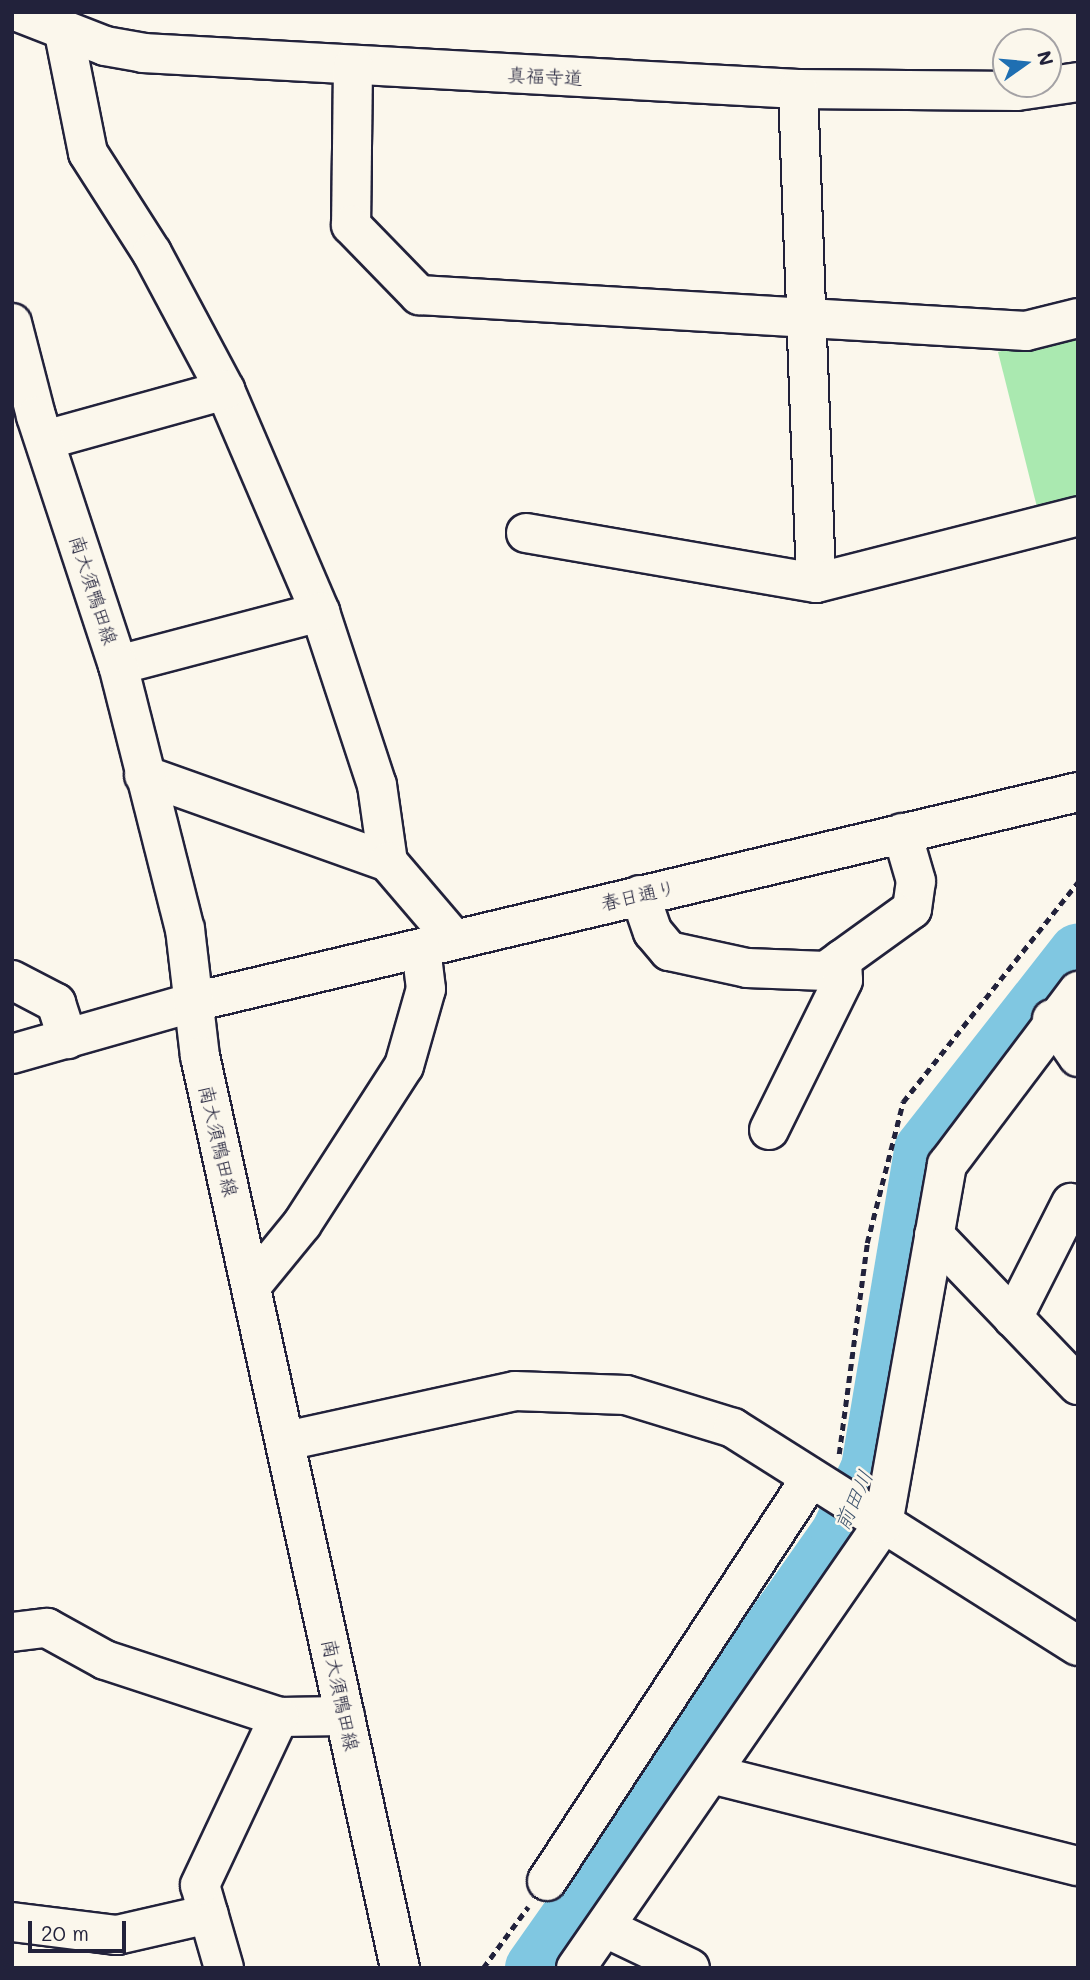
<!DOCTYPE html>
<meta charset="utf-8">
<style>
body{margin:0}
#map{position:relative;width:1090px;height:1980px;overflow:hidden;background:#fbf7ec;font-family:Mali,"Klee One",sans-serif}
div>[style]{position:absolute}
[style*='--x']{left:calc(var(--x)*1px);top:calc(var(--y)*1px);width:calc(var(--w)*1px);rotate:calc(var(--a)*1deg)}
.green>*{inset:0;background:#aae9b0}
.river>*{height:58px;margin:-29px;padding:0 29px;transform-origin:29px;border-radius:29px;background:#80c7e1}
.path>*{height:4.5px;margin-top:-2.25px;transform-origin:0;background:repeating-linear-gradient(90deg,#22223b 0 7px,transparent 0 12px)}
.roads{filter:drop-shadow(2px 0 #22223b) drop-shadow(-2px 0 #22223b) drop-shadow(0 2px #22223b) drop-shadow(0 -2px #22223b)}
.minor>*{height:38px;margin:-19px;padding:0 19px;transform-origin:19px;border-radius:19px;background:#fbf7ec}
.major>*{height:38px;margin:-19px;padding:0 19px;transform-origin:19px;border-radius:19px;background:#fbf7ec}
span{translate:-50% -50%;white-space:nowrap;text-align:center;line-height:1.15;-webkit-text-stroke:5px #fbf7ec;paint-order:stroke}
.street-label{font-size:19px;color:#22223b}
.water-label{font-size:21px;color:#3e546d;font-style:italic}
.frame{position:absolute;inset:0;border:14px solid #22223b;pointer-events:none}
.north{position:absolute;left:992px;top:28px;width:70px;height:70px;box-sizing:border-box;background:#fbf7ec;border:2px solid #a4a2a5;border-radius:50%;rotate:75deg;font-size:19px;font-weight:700;line-height:28px;text-align:center;color:#22223b}
.north::after{content:'';display:block;margin:auto;width:24px;height:32px;background:#1f6fb2;clip-path:polygon(50% 0,100% 100%,50% 72%,0 100%)}
.scale{position:absolute;left:28px;top:1921px;width:98px;height:32px;box-sizing:border-box;border:4px solid #22223b;border-top:0;padding-left:9px;font-size:21px;line-height:24px;white-space:nowrap;color:#22223b;-webkit-text-stroke:5px #fbf7ec;paint-order:stroke}
</style>
<div id="map">
<div class="green">
<i style="clip-path:polygon(1078px 331px,1078px 505px,1039px 515px,998px 352px)"></i>
</div>
<div class="river">
<i style="--x:534;--y:1968;--w:532;--a:-54.88"></i>
<i style="--x:840;--y:1533;--w:72;--a:-65.2"></i>
<i style="--x:870;--y:1468;--w:322;--a:-80.5"></i>
<i style="--x:923;--y:1150;--w:251;--a:-51.9"></i>
</div>
<div class="path">
<i style="--x:839;--y:1454;--w:213;--a:-82.4"></i>
<i style="--x:867;--y:1243;--w:146;--a:-75.7"></i>
<i style="--x:903;--y:1102;--w:281;--a:-51.5"></i>
<i style="--x:483;--y:1968;--w:76;--a:-53.6"></i>
</div>
<div class="roads">
<div class="minor">
<i style="--x:18;--y:12;--w:93;--a:21.3"></i>
<i style="--x:105;--y:46;--w:39;--a:10"></i>
<i style="--x:143;--y:53;--w:656;--a:3.15"></i>
<i style="--x:798;--y:89;--w:219;--a:0.5"></i>
<i style="--x:1017;--y:91;--w:62;--a:-8.4"></i>
<i style="--x:64;--y:33;--w:122;--a:78.7"></i>
<i style="--x:88;--y:153;--w:119;--a:57.4"></i>
<i style="--x:152;--y:253;--w:155;--a:61.9"></i>
<i style="--x:225;--y:390;--w:241;--a:66.8"></i>
<i style="--x:320;--y:612;--w:182;--a:71.8"></i>
<i style="--x:377;--y:785;--w:78;--a:81.9"></i>
<i style="--x:353;--y:66;--w:159;--a:90.7"></i>
<i style="--x:351;--y:225;--w:98;--a:45.8"></i>
<i style="--x:419;--y:295;--w:608;--a:3.39"></i>
<i style="--x:1026;--y:331;--w:54;--a:-14"></i>
<i style="--x:798;--y:89;--w:494;--a:87.9"></i>
<i style="--x:45;--y:440;--w:187;--a:-15.5"></i>
<i style="--x:526;--y:533;--w:294;--a:9.8"></i>
<i style="--x:816;--y:583;--w:270;--a:-14.3"></i>
<i style="--x:118;--y:665;--w:209;--a:-14.7"></i>
<i style="--x:144;--y:775;--w:259;--a:19.6"></i>
<i style="--x:388;--y:862;--w:100;--a:49.5"></i>
<i style="--x:640;--y:895;--w:39;--a:71"></i>
<i style="--x:653;--y:932;--w:25;--a:50"></i>
<i style="--x:669;--y:951;--w:80;--a:12.3"></i>
<i style="--x:747;--y:968;--w:79;--a:2.2"></i>
<i style="--x:826;--y:971;--w:106;--a:-35.8"></i>
<i style="--x:912;--y:909;--w:28;--a:-82"></i>
<i style="--x:916;--y:881;--w:50;--a:-106.3"></i>
<i style="--x:12;--y:980;--w:50;--a:27.6"></i>
<i style="--x:56;--y:1003;--w:38;--a:72"></i>
<i style="--x:1052;--y:1019;--w:46;--a:55.6"></i>
<i style="--x:12;--y:1054;--w:193;--a:-15.9"></i>
<i style="--x:198;--y:1001;--w:904;--a:-13.36"></i>
<i style="--x:769;--y:1130;--w:167;--a:-63.7"></i>
<i style="--x:843;--y:980;--w:21;--a:-93"></i>
<i style="--x:934;--y:1235;--w:208;--a:46.2"></i>
<i style="--x:252;--y:1285;--w:79;--a:-50.7"></i>
<i style="--x:302;--y:1224;--w:188;--a:-57.2"></i>
<i style="--x:404;--y:1066;--w:80;--a:-74.1"></i>
<i style="--x:426;--y:989;--w:39;--a:-97"></i>
<i style="--x:1013;--y:1318;--w:129;--a:-63.2"></i>
<i style="--x:286;--y:1441;--w:234;--a:-12.3"></i>
<i style="--x:515;--y:1391;--w:111;--a:2.1"></i>
<i style="--x:626;--y:1395;--w:112;--a:17.1"></i>
<i style="--x:733;--y:1428;--w:408;--a:32.3"></i>
<i style="--x:12;--y:1632;--w:35;--a:-7"></i>
<i style="--x:47;--y:1628;--w:66;--a:28.9"></i>
<i style="--x:105;--y:1660;--w:183;--a:18.1"></i>
<i style="--x:279;--y:1717;--w:66;--a:-0.9"></i>
<i style="--x:711;--y:1774;--w:378;--a:14.1"></i>
<i style="--x:547;--y:1881;--w:482;--a:-56.8"></i>
<i style="--x:12;--y:1922;--w:106;--a:7.1"></i>
<i style="--x:117;--y:1935;--w:94;--a:-12.9"></i>
<i style="--x:606;--y:1928;--w:93;--a:25.5"></i>
<i style="--x:224;--y:1968;--w:86;--a:-106.1"></i>
<i style="--x:200;--y:1885;--w:186;--a:-64.8"></i>
<i style="--x:576;--y:1968;--w:540;--a:-55.34"></i>
<i style="--x:883;--y:1524;--w:365;--a:-79.9"></i>
<i style="--x:947;--y:1165;--w:218;--a:-53"></i>
</div>
<div class="major">
<i style="--x:12;--y:323;--w:96;--a:75.5"></i>
<i style="--x:36;--y:416;--w:262;--a:71.8"></i>
<i style="--x:118;--y:665;--w:272;--a:75.8"></i>
<i style="--x:185;--y:929;--w:128;--a:83.3"></i>
<i style="--x:200;--y:1056;--w:934;--a:77.63"></i>
</div>
</div>
<div class="street-label">
<span style="left:545px;top:76px;rotate:3deg">真福寺道</span>
<span style="left:94px;top:590px;rotate:72deg">南大須鴨田線</span>
<span style="left:638px;top:895px;rotate:-13deg">春日通り</span>
<span style="left:219px;top:1141px;rotate:77deg">南大須鴨田線</span>
<span style="left:341px;top:1695px;rotate:78deg">南大須鴨田線</span>
</div>
<div class="water-label">
<span style="left:853px;top:1500px;rotate:-65deg">前田川</span>
</div>
<div class="frame"></div>
<div class="north">N</div>
<div class="scale">20 m</div>
</div>
